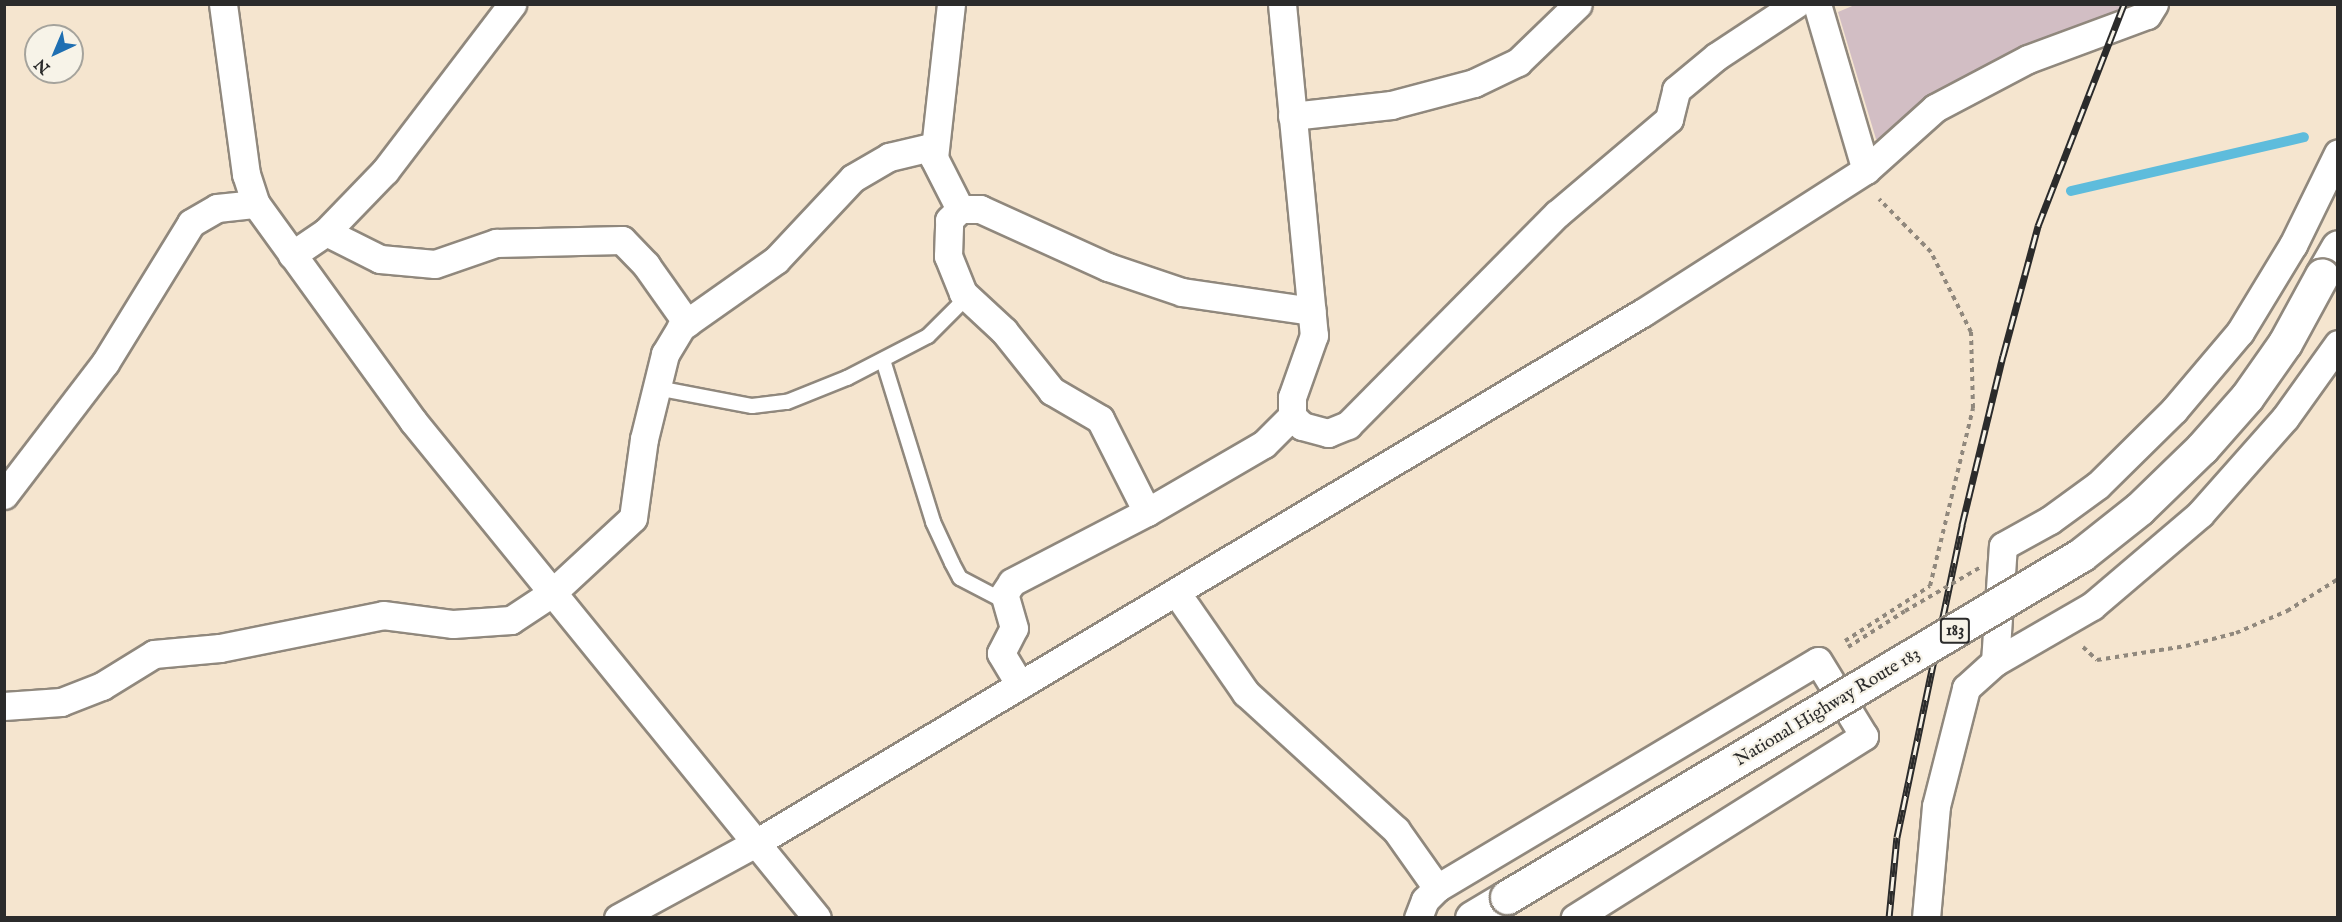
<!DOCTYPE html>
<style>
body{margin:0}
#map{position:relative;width:2342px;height:922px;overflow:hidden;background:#f5e5cf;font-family:"IM FELL English",serif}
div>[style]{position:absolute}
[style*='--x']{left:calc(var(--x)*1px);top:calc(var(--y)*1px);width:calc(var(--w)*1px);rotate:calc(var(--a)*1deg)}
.industrial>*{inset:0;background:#d2bec4}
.stream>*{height:10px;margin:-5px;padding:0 5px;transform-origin:5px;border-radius:5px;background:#5ebcdc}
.path>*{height:4px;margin-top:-2px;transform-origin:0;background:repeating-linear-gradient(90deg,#90887d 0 4.5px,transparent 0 9px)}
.roads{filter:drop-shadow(2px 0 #90887d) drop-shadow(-2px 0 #90887d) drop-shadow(0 2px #90887d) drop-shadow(0 -2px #90887d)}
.lane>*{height:14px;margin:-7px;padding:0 7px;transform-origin:7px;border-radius:7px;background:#fff}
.street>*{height:27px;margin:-13.5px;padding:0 13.5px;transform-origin:13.5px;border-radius:13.5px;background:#fff}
.highway>*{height:33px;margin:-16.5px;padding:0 16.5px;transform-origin:16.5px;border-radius:16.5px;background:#fff}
.rail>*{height:7px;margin-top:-3.5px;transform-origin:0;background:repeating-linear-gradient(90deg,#f7f3e8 0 14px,#2b2b2b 0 28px);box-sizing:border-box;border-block:2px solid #2b2b2b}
.path-bridge>*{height:4px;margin-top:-2px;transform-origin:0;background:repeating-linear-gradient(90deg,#90887d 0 4.5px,transparent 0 9px)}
.bridges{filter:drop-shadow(2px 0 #90887d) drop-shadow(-2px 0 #90887d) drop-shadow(0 2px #90887d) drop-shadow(0 -2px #90887d)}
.highway-bridge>*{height:33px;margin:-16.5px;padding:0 16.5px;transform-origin:16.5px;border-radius:16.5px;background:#fff}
span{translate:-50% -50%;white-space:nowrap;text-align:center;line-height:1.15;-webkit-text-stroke:4.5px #f7f3e8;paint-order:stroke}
.shield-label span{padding:2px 4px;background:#f7f3e8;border:2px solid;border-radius:4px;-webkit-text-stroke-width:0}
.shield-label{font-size:16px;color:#2b2b2b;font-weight:700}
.street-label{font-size:18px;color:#2b2b2b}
.frame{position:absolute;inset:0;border:6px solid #2b2b2b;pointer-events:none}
.north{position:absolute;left:24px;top:24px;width:60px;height:60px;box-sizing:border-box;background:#f7f3e8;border:2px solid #a5a39c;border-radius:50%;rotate:224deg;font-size:16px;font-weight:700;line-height:24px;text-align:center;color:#2b2b2b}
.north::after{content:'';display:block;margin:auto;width:21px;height:27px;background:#1f6fb2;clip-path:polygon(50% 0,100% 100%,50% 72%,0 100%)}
</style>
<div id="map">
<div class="industrial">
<i style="clip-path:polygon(1857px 4px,2147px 5px,1886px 143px,1876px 139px,1838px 12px)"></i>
</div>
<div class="stream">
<i style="--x:2071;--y:191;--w:239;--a:-13"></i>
</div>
<div class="path">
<i style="--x:1845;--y:641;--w:101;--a:-32.9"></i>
<i style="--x:1930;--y:586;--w:183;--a:-76.4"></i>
<i style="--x:1973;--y:408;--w:76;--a:-91.5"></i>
<i style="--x:1971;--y:332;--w:89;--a:-116.6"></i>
<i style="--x:1931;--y:252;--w:74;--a:-134.5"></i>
<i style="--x:1848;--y:647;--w:67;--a:-32.3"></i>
<i style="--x:2083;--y:647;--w:19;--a:43"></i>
<i style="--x:2097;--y:660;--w:90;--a:-8.9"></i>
<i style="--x:2186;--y:646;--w:52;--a:-14.6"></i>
<i style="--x:2236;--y:633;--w:56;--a:-23.3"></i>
<i style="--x:2287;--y:611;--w:60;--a:-32.1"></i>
</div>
<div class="roads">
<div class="lane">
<i style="--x:883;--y:360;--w:170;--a:72.8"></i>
<i style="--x:933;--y:522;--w:45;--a:65.1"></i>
<i style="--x:952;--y:563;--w:17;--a:62"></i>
<i style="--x:960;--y:578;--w:52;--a:27.6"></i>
<i style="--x:657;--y:388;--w:97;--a:10.7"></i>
<i style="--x:752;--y:406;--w:35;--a:-7"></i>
<i style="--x:787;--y:402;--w:65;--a:-21.8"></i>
<i style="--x:847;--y:378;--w:91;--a:-27.4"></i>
<i style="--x:928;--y:336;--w:55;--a:-45"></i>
</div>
<div class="street">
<i style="--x:223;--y:4;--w:172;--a:82.3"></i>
<i style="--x:246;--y:174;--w:32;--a:72"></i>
<i style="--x:256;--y:204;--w:268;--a:54.1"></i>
<i style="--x:413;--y:421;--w:640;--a:50.89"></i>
<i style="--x:951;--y:4;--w:155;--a:96.3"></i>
<i style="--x:934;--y:158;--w:57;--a:63"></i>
<i style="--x:1282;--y:4;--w:333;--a:84.5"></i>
<i style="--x:1314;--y:335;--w:66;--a:109.5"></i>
<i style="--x:1292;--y:397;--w:19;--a:90"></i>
<i style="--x:1292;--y:416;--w:14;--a:45"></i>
<i style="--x:1302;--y:426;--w:27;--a:15"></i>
<i style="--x:1328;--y:433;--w:22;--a:-22"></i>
<i style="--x:1348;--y:425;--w:297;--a:-45.3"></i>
<i style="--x:1557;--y:214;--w:147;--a:-40.3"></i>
<i style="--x:1669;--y:119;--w:30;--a:-76"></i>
<i style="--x:1676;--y:90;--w:53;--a:-39.7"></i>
<i style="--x:1717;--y:56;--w:95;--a:-33.4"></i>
<i style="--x:1817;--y:4;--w:173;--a:73.6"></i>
<i style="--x:1292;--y:116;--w:100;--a:-6.3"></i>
<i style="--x:1391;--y:105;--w:86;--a:-14.8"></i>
<i style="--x:1474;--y:83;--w:49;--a:-25.5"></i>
<i style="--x:1518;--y:62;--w:83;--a:-44"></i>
<i style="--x:326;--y:232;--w:60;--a:26.6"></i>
<i style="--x:380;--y:259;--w:55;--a:5.2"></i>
<i style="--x:435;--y:264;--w:65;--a:-19"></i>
<i style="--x:496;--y:243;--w:126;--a:-1.4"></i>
<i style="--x:622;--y:240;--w:35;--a:46"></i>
<i style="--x:646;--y:265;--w:71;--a:54.7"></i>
<i style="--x:292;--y:255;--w:41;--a:-34.1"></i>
<i style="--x:326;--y:232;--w:85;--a:-46"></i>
<i style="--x:385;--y:171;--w:210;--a:-52.7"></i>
<i style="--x:4;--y:495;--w:166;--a:-52.6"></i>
<i style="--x:105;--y:363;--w:164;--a:-58.4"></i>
<i style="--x:191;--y:223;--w:30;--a:-30"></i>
<i style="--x:217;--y:208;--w:39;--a:-6"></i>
<i style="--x:1147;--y:512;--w:104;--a:-116.8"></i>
<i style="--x:1100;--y:419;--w:56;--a:-149.7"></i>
<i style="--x:1052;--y:391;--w:77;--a:-128.7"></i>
<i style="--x:1004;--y:331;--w:56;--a:-137.2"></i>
<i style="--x:963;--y:293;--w:40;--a:-112"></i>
<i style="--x:948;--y:256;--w:36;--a:-88"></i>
<i style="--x:949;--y:220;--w:16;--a:-45"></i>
<i style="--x:960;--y:209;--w:20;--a:0"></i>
<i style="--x:980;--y:209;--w:141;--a:24.4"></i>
<i style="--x:1108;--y:267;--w:78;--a:18.7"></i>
<i style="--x:1182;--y:292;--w:131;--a:8.3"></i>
<i style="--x:1176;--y:592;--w:123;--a:55.3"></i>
<i style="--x:1246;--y:693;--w:203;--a:42.4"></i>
<i style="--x:1396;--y:830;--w:71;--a:54.7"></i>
<i style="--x:1995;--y:662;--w:116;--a:-86.1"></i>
<i style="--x:2003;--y:546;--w:54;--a:-29"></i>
<i style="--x:2050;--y:520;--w:59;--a:-36.1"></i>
<i style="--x:2098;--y:485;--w:107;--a:-44.6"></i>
<i style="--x:2174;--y:410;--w:102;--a:-49.8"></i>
<i style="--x:2240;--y:332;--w:102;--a:-58.7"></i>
<i style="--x:2293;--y:245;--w:102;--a:-63.9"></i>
<i style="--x:1020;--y:685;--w:37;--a:-121"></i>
<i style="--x:1001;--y:653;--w:28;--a:-63"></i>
<i style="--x:1014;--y:628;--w:35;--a:-106"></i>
<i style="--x:1004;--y:594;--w:14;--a:-56"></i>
<i style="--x:1012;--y:582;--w:152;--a:-27.4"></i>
<i style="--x:1147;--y:512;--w:135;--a:-30.2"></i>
<i style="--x:1264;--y:444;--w:40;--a:-45"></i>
<i style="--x:4;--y:706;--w:57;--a:-4"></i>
<i style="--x:61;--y:702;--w:44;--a:-21.3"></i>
<i style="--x:102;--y:686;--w:61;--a:-31.6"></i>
<i style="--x:154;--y:654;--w:66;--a:-5.2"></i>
<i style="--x:220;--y:648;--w:166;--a:-11.4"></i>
<i style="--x:383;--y:615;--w:71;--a:7.3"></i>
<i style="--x:453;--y:624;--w:58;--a:-3.9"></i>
<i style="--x:511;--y:620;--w:49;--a:-33.4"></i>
<i style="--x:552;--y:593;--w:110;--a:-42.8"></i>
<i style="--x:633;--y:518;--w:80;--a:-82.1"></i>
<i style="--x:644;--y:439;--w:88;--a:-76.1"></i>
<i style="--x:665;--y:354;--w:31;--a:-59"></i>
<i style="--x:681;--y:327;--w:116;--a:-35.2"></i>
<i style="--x:776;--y:260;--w:112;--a:-46.8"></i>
<i style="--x:853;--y:178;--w:42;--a:-30.3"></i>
<i style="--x:889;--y:157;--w:47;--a:-13.4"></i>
<i style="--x:618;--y:918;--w:155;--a:-28.6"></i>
<i style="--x:754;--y:844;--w:1035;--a:-30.88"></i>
<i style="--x:1642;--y:313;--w:266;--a:-32.6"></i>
<i style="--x:1866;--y:170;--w:93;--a:-41.9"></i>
<i style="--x:1935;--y:108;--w:105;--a:-27.8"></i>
<i style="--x:2028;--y:59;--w:127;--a:-20.3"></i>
<i style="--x:2147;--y:15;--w:13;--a:-58"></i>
<i style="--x:1418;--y:918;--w:19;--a:-69"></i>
<i style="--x:1425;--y:900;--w:17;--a:-45"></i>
<i style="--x:1437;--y:888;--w:443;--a:-30.8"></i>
<i style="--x:1818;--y:661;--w:88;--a:58.5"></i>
<i style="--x:1864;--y:736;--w:342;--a:147.8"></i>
<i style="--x:1926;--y:918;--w:112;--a:-84.9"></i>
<i style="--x:1936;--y:806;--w:122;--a:-75.7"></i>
<i style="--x:1966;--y:688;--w:39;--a:-42"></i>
<i style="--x:1995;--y:662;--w:112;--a:-30"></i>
<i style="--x:2092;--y:606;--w:142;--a:-40.4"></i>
<i style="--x:2200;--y:514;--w:128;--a:-48.5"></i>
<i style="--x:2285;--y:418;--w:91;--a:-54.4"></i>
</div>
<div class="highway">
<i style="--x:2322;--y:275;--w:32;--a:-60"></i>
<i style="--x:1472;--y:918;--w:41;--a:-31"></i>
</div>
</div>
<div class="rail">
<i style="--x:1889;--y:918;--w:81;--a:-84.4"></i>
<i style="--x:1897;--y:837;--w:319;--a:-78.2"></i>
<i style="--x:1962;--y:525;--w:174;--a:-76.4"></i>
<i style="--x:2003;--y:356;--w:135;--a:-74.9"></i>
<i style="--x:2038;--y:226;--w:238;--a:-68.8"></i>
</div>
<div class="path-bridge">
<i style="--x:1905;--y:611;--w:88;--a:-30.1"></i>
</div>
<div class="bridges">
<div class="highway-bridge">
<i style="--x:1507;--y:897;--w:668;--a:-30.79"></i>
<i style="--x:2081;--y:555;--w:74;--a:-38.4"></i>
<i style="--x:2139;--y:509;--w:88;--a:-44.1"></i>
<i style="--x:2202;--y:448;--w:68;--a:-48.6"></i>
<i style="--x:2247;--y:397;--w:66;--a:-54.9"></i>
<i style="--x:2285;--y:343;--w:77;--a:-61.4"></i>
</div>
</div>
<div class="shield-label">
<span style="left:1955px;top:631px">183</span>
</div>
<div class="street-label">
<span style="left:1828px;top:708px;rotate:-31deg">National Highway Route 183</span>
</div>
<div class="frame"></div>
<div class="north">N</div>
</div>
